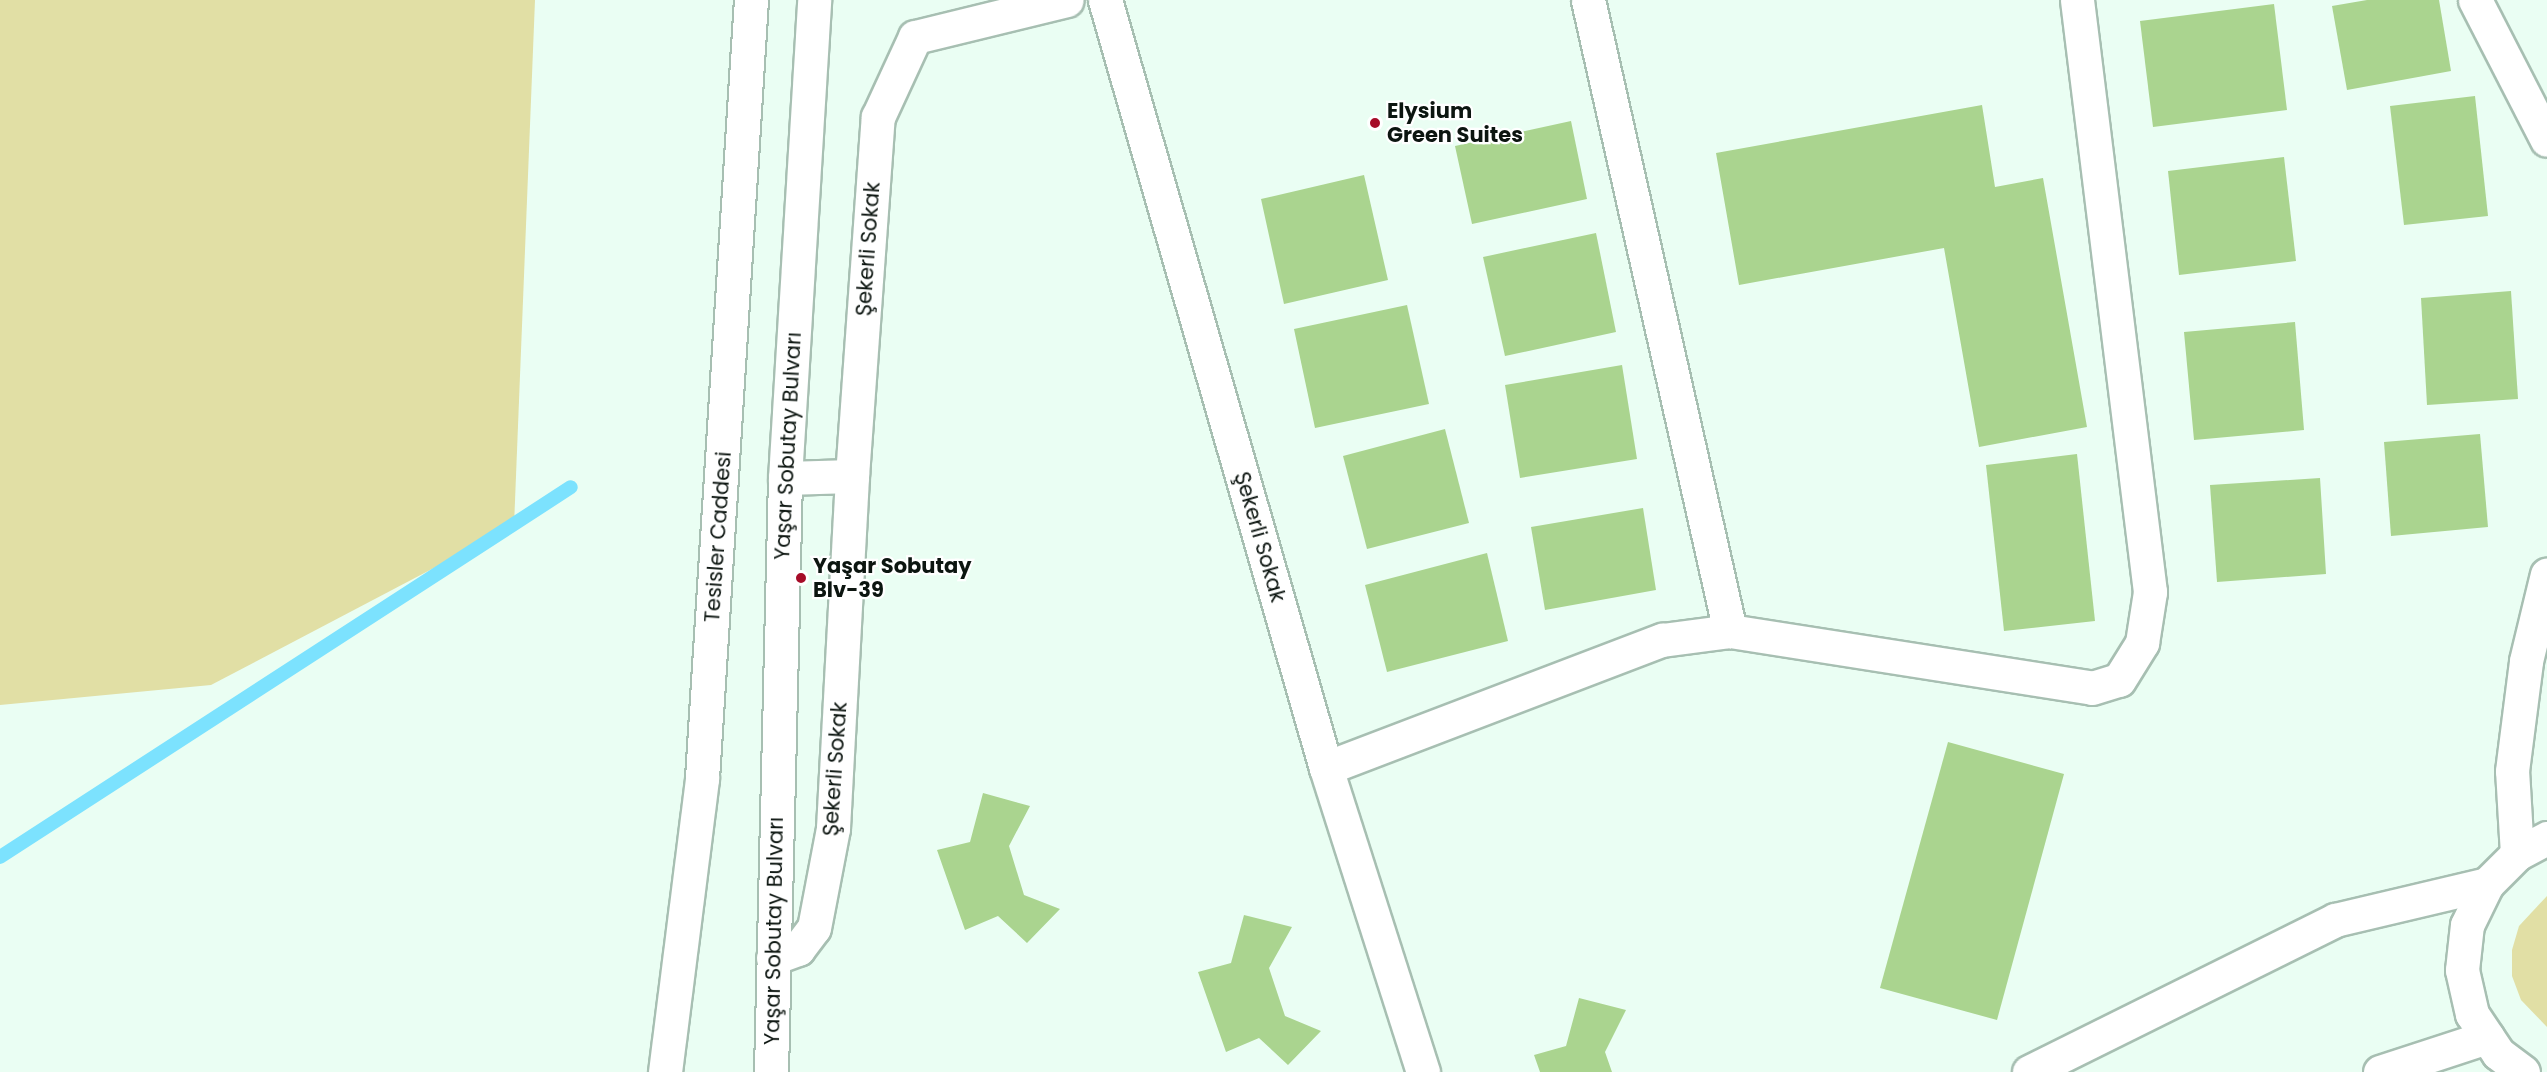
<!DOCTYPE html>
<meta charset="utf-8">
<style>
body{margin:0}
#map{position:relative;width:2547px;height:1072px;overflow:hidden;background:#eafef3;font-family:Poppins,sans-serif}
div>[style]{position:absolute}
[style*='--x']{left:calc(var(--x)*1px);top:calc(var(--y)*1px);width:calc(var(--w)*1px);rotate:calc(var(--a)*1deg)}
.green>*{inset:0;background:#e1dfa5}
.stream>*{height:14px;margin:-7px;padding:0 7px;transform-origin:7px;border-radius:7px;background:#7ce2fe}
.building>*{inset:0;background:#aad48f}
.roads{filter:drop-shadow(2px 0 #a7bfb2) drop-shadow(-2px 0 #a7bfb2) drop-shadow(0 2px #a7bfb2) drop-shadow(0 -2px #a7bfb2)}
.minor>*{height:33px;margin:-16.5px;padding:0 16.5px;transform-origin:16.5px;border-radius:16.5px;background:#fff}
.major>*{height:33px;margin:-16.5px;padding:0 16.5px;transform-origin:16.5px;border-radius:16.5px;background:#fff}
.dots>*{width:16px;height:16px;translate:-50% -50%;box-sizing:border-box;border:3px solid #fff;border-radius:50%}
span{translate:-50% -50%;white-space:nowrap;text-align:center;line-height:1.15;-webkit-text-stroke:4.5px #fff;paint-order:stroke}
.poi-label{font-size:21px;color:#0c1510;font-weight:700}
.left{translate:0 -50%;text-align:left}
.street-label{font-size:21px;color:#0c1510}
</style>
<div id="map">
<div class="green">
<i style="clip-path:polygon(0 0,535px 0,514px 526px,211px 685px,0 705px)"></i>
<i style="clip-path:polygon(2547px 896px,2547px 1027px,2521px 1000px,2512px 976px,2512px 950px,2519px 926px)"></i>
</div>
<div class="stream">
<i style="--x:0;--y:857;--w:680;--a:-32.94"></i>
</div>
<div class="building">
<i style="clip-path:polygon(2367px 0,2439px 0,2451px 71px,2347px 90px,2332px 6px)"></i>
<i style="clip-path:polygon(2274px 4px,2287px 110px,2153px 127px,2140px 21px)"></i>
<i style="clip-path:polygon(2475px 96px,2488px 216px,2404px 225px,2390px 106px)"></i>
<i style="clip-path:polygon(1982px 105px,1995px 187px,2043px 178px,2087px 427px,1979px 447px,1944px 248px,1739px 285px,1716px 153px)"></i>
<i style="clip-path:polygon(1571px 121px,1587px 199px,1472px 224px,1455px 146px)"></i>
<i style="clip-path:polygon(2284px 157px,2296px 261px,2179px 275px,2168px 171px)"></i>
<i style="clip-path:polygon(1364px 175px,1388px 280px,1284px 304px,1261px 199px)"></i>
<i style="clip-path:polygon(1596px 233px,1616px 332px,1505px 356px,1483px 257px)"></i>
<i style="clip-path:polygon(2511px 291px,2518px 399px,2427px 405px,2421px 298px)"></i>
<i style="clip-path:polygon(1407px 305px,1429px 404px,1315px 428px,1294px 329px)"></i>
<i style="clip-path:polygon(2295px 322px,2304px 430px,2194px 440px,2184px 332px)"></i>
<i style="clip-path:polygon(1622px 365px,1637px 459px,1520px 478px,1505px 385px)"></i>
<i style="clip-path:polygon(1445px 429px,1469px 523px,1367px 549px,1343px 456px)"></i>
<i style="clip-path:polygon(2480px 434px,2488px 527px,2391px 536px,2384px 442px)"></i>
<i style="clip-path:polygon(2077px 454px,2095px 621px,2004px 631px,1986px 465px)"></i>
<i style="clip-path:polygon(2320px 478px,2326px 574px,2217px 582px,2210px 485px)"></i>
<i style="clip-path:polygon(1643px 508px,1656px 590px,1545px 610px,1531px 527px)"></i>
<i style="clip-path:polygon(1487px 553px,1508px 641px,1387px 672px,1365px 585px)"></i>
<i style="clip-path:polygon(1948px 742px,2064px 774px,1997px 1020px,1880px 988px)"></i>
<i style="clip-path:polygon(983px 793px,1030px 806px,1009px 846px,1024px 895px,1060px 909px,1027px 943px,998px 916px,965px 930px,937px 850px,970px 842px)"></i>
<i style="clip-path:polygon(1244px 915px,1292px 927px,1269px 968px,1285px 1016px,1321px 1031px,1288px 1065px,1259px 1038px,1226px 1052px,1198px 972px,1231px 963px)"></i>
<i style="clip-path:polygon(1579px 998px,1626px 1010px,1605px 1052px,1612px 1072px,1540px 1072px,1534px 1055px,1566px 1046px)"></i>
</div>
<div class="roads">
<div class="minor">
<i style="--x:1105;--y:0;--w:799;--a:73.95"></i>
<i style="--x:1326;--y:768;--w:319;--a:72.3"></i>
<i style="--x:1588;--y:0;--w:647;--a:77.32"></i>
<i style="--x:2475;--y:0;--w:157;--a:62.8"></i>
<i style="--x:785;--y:478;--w:67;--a:-1.7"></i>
<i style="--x:1326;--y:768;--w:360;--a:-20.9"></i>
<i style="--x:1662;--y:640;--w:69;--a:-7.5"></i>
<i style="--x:1730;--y:631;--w:366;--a:8.9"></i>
<i style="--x:2092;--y:688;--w:28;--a:-17"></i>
<i style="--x:2119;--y:680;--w:44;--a:-58.1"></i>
<i style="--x:2142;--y:643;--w:52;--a:-81.1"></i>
<i style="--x:2150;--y:592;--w:596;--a:-97.03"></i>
<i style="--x:773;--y:958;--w:27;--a:-20"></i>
<i style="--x:798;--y:949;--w:26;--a:-53"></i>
<i style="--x:814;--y:928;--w:102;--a:-79.2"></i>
<i style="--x:833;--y:828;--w:353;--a:-86.9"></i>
<i style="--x:852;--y:476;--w:360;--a:-85.9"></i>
<i style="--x:878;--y:117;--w:88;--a:-65.2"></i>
<i style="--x:915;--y:37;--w:156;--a:-13.7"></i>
</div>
<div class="major">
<i style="--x:2517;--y:854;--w:83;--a:-93.4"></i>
<i style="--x:2512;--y:771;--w:111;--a:-82.7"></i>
<i style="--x:2526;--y:661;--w:89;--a:-76.4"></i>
<i style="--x:665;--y:1072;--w:296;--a:-82.8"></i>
<i style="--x:702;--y:778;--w:780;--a:-86.4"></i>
<i style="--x:771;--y:1072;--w:594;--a:-88.65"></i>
<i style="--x:785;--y:478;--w:479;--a:-86.5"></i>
<i style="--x:2029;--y:1072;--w:342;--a:-26.4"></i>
<i style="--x:2335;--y:920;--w:156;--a:-13.3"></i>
<i style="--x:2380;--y:1072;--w:113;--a:-18.1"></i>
<i style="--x:2523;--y:1072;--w:31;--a:-143"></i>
<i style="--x:2498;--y:1053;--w:47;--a:-123.7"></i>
<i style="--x:2472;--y:1014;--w:45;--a:-102.8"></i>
<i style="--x:2462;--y:970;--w:45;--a:-83.7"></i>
<i style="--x:2467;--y:925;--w:46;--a:-64"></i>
<i style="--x:2487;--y:884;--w:42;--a:-45"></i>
<i style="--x:2517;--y:854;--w:34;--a:-28"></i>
</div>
</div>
<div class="dots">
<i style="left:1375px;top:123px;background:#a60c28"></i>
<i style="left:801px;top:578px;background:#a60c28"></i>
</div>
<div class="poi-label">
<span class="left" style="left:1387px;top:123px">Elysium<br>Green Suites</span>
<span class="left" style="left:813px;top:578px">Yaşar Sobutay<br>Blv-39</span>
</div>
<div class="street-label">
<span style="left:868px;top:249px;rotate:-86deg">Şekerli Sokak</span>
<span style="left:788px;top:446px;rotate:-87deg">Yaşar Sobutay Bulvarı</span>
<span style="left:718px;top:537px;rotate:-86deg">Tesisler Caddesi</span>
<span style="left:1260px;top:537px;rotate:74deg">Şekerli Sokak</span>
<span style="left:835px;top:769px;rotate:-86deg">Şekerli Sokak</span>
<span style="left:774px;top:931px;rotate:-89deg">Yaşar Sobutay Bulvarı</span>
</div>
</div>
